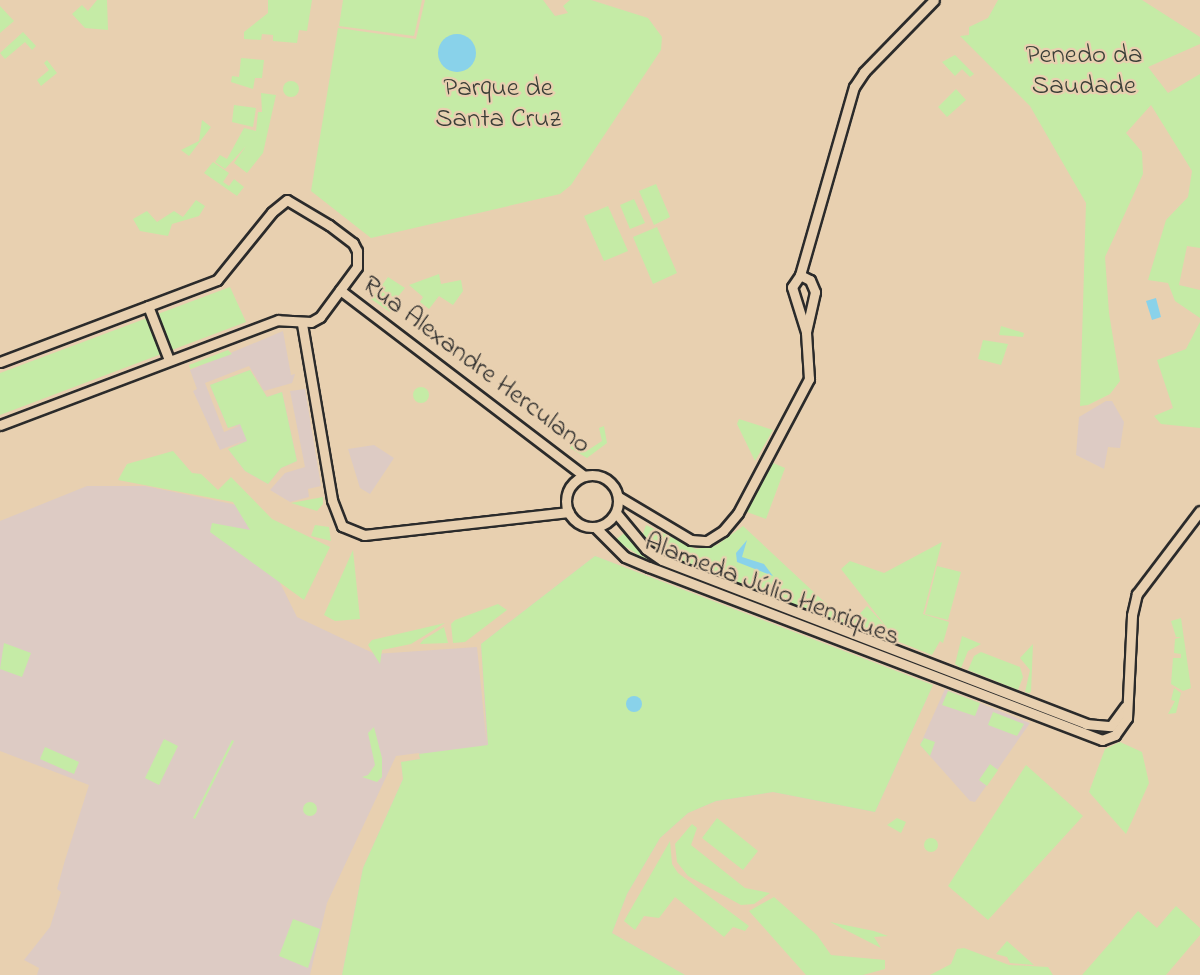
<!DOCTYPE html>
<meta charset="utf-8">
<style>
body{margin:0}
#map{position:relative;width:1200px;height:975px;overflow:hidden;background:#e8d0b0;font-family:"Indie Flower",sans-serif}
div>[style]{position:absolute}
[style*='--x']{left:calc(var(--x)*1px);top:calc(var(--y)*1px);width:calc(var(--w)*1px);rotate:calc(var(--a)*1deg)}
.built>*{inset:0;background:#ddcbc4}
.green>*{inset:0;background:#c5eba6}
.round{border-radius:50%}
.water>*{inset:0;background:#89d2ea}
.roads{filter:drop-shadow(2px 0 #2b2b2b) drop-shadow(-2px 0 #2b2b2b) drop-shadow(0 2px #2b2b2b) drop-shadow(0 -2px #2b2b2b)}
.secondary>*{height:9px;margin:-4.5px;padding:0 4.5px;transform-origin:4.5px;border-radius:4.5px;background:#e8d0b0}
.secondary>.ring{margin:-4.5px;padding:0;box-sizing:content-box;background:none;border:9px solid #e8d0b0;border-radius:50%}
span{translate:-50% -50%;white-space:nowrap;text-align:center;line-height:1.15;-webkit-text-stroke:4.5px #e8d0b0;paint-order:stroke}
.park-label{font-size:27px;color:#3a3e37}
.street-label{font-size:27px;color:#2b2b2b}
</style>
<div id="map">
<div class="built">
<i style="clip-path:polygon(283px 331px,291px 375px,295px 374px,292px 383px,264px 391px,249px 366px,205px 383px,224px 432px,241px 425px,228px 428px,210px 385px,250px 370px,267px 397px,282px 392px,297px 461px,281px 468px,268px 484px,245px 471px,228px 449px,246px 440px,220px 450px,193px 391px,197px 389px,190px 370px)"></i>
<i style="clip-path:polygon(305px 389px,321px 486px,308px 489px,309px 497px,290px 502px,270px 490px,285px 473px,305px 467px,290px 391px)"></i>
<i style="clip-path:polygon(1106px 401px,1112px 401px,1124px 422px,1120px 448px,1108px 447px,1104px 469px,1076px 455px,1079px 417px)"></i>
<i style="clip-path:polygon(374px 445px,394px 458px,370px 494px,360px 488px,348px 449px)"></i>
<i style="clip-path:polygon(87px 486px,145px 486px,242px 506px,297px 617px,375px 654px,477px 647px,487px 746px,481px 644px,595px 556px,933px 685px,875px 812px,773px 792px,716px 801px,688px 813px,660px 838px,627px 894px,612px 933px,685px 975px,342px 975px,363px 868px,403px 779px,401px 762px,420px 759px,419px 753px,396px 756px,327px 903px,310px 975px,37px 975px,39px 968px,24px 960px,50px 927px,61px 892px,57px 889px,65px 860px,89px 785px,0 751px,0 521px)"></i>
<i style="clip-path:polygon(945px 689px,1030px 723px,975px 802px,970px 801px,920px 745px)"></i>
</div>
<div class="green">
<i style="clip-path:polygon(97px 0,107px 0,108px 30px,85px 28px,72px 14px,82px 5px,88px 11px)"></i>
<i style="clip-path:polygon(268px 0,312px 0,307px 31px,299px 30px,297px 43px,273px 41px,273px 35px,262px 34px,261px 40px,244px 39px,244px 32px,268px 13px)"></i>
<i style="clip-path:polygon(343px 0,422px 0,414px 36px,339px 26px)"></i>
<i style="clip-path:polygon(425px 0,543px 0,555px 16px,568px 13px,563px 6px,570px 0,591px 0,648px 18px,662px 37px,661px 50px,571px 185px,560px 194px,371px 238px,311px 191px,338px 28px,416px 39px)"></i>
<i style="clip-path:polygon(998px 0,1142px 0,1200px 37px,1200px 44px,1148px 67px,1168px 93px,1200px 74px,1200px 248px,1187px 246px,1179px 285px,1200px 290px,1200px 318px,1175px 301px,1168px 283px,1148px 280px,1166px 220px,1188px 197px,1192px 171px,1151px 105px,1126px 133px,1142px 152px,1143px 174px,1105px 257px,1109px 313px,1120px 381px,1110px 394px,1088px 405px,1080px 406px,1086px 203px,1030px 106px,960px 36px,969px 35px,969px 27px,988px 18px)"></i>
<i style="clip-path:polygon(0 6px,14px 21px,0 33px)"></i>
<i style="clip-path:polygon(23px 32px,36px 46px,32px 50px,25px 42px,5px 59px,0 53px)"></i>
<i style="clip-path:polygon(955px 55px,974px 74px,970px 77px,962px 69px,955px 76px,942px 62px)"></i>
<i style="clip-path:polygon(241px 58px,264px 60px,262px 78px,255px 78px,253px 89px,231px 82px,232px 76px,239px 77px)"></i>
<i style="clip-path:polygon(47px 60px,57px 73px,41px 86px,37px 80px,49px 70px,44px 63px)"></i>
<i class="round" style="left:283px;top:81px;width:16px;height:16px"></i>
<i style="clip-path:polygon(956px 89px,966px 100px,947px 117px,938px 107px)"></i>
<i style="clip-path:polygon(261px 93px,276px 95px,263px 153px,247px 173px,234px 163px,246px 146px,225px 169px,215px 162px,220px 155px,227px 159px,244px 128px,256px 131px,258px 112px,262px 112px)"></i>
<i style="clip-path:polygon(234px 105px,256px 108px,253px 127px,232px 122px)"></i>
<i style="clip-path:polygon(202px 120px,211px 127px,189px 156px,181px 150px,199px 141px)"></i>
<i style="clip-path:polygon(213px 162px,229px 173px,223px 182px,229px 186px,234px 179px,244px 187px,237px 196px,204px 173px)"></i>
<i style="clip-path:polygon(656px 184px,670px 217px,654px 225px,639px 191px)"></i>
<i style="clip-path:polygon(634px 199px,645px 223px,630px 229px,620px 205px)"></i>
<i style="clip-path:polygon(196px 200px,205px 206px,199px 216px,172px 224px,168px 236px,140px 231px,133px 219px,147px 211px,157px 222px,174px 211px,183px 217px)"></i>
<i style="clip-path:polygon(608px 206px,628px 251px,604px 261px,584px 216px)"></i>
<i style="clip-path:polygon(657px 227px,677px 273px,653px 284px,633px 237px)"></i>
<i style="clip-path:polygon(439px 274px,441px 284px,461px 280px,463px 291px,453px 305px,439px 296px,429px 309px,420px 302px,423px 297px,409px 285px)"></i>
<i style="clip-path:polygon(388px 277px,405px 288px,396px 299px,380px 288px)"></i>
<i style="clip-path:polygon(230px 287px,246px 322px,0 415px,0 373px)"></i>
<i style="clip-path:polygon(379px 289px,397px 303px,390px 312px,371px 299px)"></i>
<i style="clip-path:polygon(1200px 322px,1200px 428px,1161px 424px,1154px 416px,1173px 408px,1157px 360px,1186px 349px)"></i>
<i style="clip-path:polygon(1001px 326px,1024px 333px,1023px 337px,999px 335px)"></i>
<i style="clip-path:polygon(983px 340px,1008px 344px,1001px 365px,978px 359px)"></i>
<i style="clip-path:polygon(228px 350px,232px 354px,190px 369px,189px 365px)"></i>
<i style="clip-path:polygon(250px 370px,267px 397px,282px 392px,297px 461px,281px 468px,268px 484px,245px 471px,228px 449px,247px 441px,240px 424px,228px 428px,210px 385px)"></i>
<i class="round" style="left:413px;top:387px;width:16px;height:16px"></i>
<i style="clip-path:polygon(739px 419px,773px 430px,755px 461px,737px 424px)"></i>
<i style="clip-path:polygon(604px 426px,607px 443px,587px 458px,570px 448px,573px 444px,585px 452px,602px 441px,599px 428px)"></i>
<i style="clip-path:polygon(173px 451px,192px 473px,201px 474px,218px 490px,231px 477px,272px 519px,330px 547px,304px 600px,210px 532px,212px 523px,250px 530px,233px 502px,118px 480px,127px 464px)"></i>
<i style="clip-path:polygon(773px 463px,785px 468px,766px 519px,747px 512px)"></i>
<i style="clip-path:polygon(323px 497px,323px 504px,317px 511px,291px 503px)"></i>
<i style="clip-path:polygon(315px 525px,329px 527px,331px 541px,311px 536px)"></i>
<i style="clip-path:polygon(646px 525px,696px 549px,717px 545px,743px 526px,849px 625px,659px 552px,643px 534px)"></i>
<i style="clip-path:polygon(626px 532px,644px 554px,676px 572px,645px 559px,615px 540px)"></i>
<i style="clip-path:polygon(942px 542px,923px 614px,949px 622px,943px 643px,940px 641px,932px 655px,851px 623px,867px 606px,888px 629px,841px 569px,850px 561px,884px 573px)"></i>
<i style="clip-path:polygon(353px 550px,360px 619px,335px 621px,324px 615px)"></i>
<i style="clip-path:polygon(595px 556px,933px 685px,875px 812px,773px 792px,716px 801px,688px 813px,660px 838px,627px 894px,612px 933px,685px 975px,342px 975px,363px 868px,403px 779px,401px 762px,420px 759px,419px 754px,488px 745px,481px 644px)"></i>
<i style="clip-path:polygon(937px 566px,961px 572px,948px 620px,925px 614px)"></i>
<i style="clip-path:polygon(498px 604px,507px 610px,465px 642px,453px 643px,451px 624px,455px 620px)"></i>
<i style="clip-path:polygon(1181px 618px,1191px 688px,1183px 691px,1171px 684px,1173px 658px,1181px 658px,1181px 654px,1174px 653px,1175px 639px,1182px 637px,1176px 637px,1171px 621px)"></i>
<i style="clip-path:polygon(445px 623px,411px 644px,382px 650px,380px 664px,368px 645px,372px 640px)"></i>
<i style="clip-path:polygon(444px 627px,448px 643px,420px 644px,423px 640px)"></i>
<i style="clip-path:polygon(962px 636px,981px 644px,968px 651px,961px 668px,955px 664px)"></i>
<i style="clip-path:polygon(4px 643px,31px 653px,22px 677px,0 669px)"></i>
<i style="clip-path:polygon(1033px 644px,1031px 692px,1029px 693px,1025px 692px,1030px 670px,1020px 658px)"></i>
<i style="clip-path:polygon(981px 652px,1020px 667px,1023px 677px,1018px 690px,968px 670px,974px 656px)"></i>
<i style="clip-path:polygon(1174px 688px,1181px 693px,1176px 713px,1168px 714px,1175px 701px,1171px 700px)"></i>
<i style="clip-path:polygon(948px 691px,980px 703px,975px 716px,942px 705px)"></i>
<i style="clip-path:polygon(993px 712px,1024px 724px,1017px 736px,988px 725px)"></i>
<i style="clip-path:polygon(374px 727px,382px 758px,382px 777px,377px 782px,362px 777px,368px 775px,375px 765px,368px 733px)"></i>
<i style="clip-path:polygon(924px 738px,935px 742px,930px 756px,920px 745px)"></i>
<i style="clip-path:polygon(164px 739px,178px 746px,159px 785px,145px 778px)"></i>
<i style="clip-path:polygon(232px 740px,234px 741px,195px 819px,193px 818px)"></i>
<i style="clip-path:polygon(1120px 742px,1142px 752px,1149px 783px,1126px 834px,1089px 792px,1105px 749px)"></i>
<i style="clip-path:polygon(45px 747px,79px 762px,74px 774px,40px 759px)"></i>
<i style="clip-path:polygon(990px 764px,998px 770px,987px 786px,979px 780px)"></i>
<i style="clip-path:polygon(1026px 765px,1083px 816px,988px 920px,948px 886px)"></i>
<i class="round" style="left:303px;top:802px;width:14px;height:14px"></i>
<i style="clip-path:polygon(717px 818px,758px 851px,743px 870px,702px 838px)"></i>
<i style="clip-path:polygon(897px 818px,906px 822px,901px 833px,887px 825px)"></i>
<i style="clip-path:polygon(692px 824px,697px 828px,691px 845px,745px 888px,770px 893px,754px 904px,741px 905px,688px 876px,677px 862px,675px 844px)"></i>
<i class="round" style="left:924px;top:838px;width:14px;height:14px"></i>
<i style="clip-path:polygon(670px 841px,672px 864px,678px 873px,749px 926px,745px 931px,733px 927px,724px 937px,675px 897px,659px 918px,644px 916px,635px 930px,624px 921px)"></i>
<i style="clip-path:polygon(774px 897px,817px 935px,831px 955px,885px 960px,885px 969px,863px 975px,806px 975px,749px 911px)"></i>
<i style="clip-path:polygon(1176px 906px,1200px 928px,1200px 935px,1166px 975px,1082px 975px,1138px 911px,1157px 928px)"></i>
<i style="clip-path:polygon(293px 919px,320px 929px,308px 968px,279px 956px)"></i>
<i style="clip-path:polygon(830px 922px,874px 931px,888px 936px,874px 937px,881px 948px)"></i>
<i style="clip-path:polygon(1007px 941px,1034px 965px,1010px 963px,1007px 957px,996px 954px)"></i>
<i style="clip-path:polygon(964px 948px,1009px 965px,1048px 967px,1053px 975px,930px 975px,951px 964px,957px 949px)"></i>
</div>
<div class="water">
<i class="round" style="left:438px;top:34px;width:38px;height:38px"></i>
<i style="clip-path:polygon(1156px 298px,1161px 317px,1152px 320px,1146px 301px)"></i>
<i style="clip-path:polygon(747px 540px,742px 557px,764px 564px,773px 576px,737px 562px,736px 553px)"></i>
<i class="round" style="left:626px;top:696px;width:16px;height:16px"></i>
</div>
<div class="roads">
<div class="secondary">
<i style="--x:800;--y:275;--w:196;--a:-74"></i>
<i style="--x:854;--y:87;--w:18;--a:-56"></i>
<i style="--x:864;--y:72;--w:100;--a:-45.8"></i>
<i style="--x:340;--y:290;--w:307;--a:37.3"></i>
<i style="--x:148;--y:306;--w:58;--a:68.7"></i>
<i style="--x:302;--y:324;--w:179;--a:80.3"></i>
<i style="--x:332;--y:500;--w:28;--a:69"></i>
<i style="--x:342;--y:526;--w:24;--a:22"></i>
<i style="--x:364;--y:535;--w:206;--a:-6.4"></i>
<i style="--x:0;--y:362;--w:232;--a:-20.7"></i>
<i style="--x:217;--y:280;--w:87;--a:-51"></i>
<i style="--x:272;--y:212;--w:19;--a:-39"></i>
<i style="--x:287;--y:200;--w:49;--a:30.8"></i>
<i style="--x:329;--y:225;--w:30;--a:37"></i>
<i style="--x:353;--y:243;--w:9;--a:63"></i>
<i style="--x:357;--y:251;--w:16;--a:90"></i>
<i style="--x:357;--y:267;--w:62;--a:126.5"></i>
<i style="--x:320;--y:317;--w:10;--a:151"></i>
<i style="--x:311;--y:322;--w:33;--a:-177"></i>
<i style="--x:278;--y:320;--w:297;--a:159.3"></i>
<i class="ring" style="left:566px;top:475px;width:43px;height:43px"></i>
<i style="--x:619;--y:497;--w:84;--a:30.8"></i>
<i style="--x:691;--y:540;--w:16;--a:4"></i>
<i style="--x:707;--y:541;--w:19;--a:-32"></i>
<i style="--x:723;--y:531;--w:23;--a:-50"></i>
<i style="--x:738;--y:513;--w:152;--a:-62.1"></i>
<i style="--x:809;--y:379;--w:47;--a:-93.7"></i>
<i style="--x:806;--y:332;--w:47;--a:-107.3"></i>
<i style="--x:792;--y:287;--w:14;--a:-56"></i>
<i style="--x:800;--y:275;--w:11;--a:27"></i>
<i style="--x:810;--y:280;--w:13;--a:67"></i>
<i style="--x:815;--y:292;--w:41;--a:102.7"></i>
<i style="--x:616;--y:513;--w:47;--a:50.2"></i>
<i style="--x:646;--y:549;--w:19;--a:35"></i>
<i style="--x:662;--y:560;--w:455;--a:21.1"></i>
<i style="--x:1086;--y:724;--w:25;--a:5"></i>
<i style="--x:1111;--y:726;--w:24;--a:-54"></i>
<i style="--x:595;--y:527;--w:42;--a:45"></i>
<i style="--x:625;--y:557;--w:26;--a:23"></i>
<i style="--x:649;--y:567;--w:485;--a:20.9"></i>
<i style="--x:1102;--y:740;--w:14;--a:-21"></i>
<i style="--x:1115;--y:735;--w:21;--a:-55"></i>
<i style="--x:1127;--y:718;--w:103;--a:-87.2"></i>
<i style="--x:1132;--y:615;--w:22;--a:-77"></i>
<i style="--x:1137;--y:594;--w:104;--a:-52.8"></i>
</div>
</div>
<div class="park-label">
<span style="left:1084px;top:71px">Penedo da<br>Saudade</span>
<span style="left:498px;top:104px">Parque de<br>Santa Cruz</span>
</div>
<div class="street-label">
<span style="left:476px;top:365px;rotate:37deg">Rua Alexandre Herculano</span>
<span style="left:772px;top:590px;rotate:21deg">Alameda Júlio Henriques</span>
</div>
</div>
